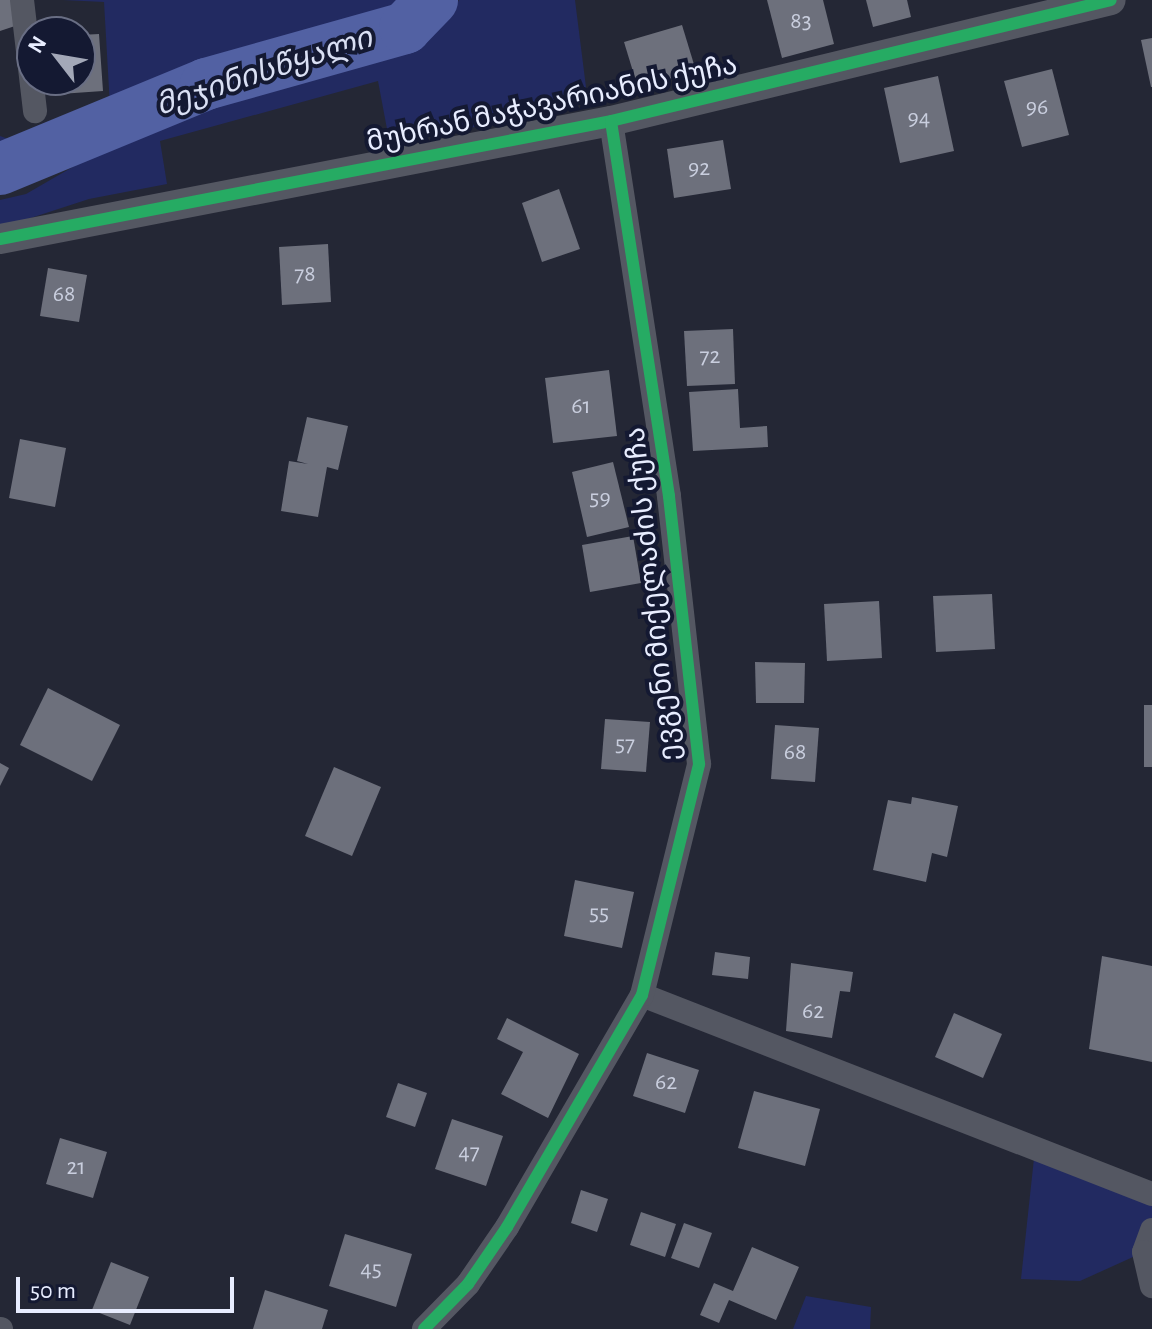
<!DOCTYPE html>
<meta charset="utf-8">
<style>
body{margin:0}
#map{position:relative;width:1152px;height:1329px;overflow:hidden;background:#242735;font-family:"Alegreya Sans","Noto Sans Georgian",sans-serif}
div>[style]{position:absolute}
[style*='--x']{left:calc(var(--x)*1px);top:calc(var(--y)*1px);width:calc(var(--w)*1px);rotate:calc(var(--a)*1deg)}
.green>*{inset:0;background:#222a61}
.river>*{height:52px;margin:-26px;padding:0 26px;transform-origin:26px;border-radius:26px;background:#5261a3}
.building>*{inset:0;background:#6d707c}
.minor>*{height:24px;margin:-12px;padding:0 12px;transform-origin:12px;border-radius:12px;background:#545762}
.tertiary>*{height:30px;margin:-15px;padding:0 15px;transform-origin:15px;border-radius:15px;background:#545762}
.cycleway>*{height:12px;margin:-6px;padding:0 6px;transform-origin:6px;border-radius:6px;background:#26ab63}
span{translate:-50% -50%;white-space:nowrap;text-align:center;line-height:1.15;-webkit-text-stroke:8px #141932;paint-order:stroke}
.number-label{font-size:24px;color:#c9cede}
.number-label span{-webkit-text-stroke-width:0}
.street-label{font-size:28px;color:#e8edff}
.water-label{font-size:30px;color:#dae0f4;font-style:italic}
.north{position:absolute;left:16px;top:16px;width:80px;height:80px;box-sizing:border-box;background:#141932;border:2px solid #696e84;border-radius:50%;rotate:301deg;font-size:22px;font-weight:700;line-height:32px;text-align:center;color:#e8edff}
.north::after{content:'';display:block;margin:auto;width:28px;height:36px;background:#a3a8b8;clip-path:polygon(50% 0,100% 100%,50% 72%,0 100%)}
.scale{position:absolute;left:16px;top:1277px;width:218px;height:36px;box-sizing:border-box;border:4px solid #e8edff;border-top:0;padding-left:10px;font-size:24px;line-height:28px;white-space:nowrap;color:#e8edff;-webkit-text-stroke:6px #141932;paint-order:stroke}
</style>
<div id="map">
<div class="green">
<i style="clip-path:polygon(63px 0,432px 0,405px 28px,206px 84px,111px 124px,104px 2px)"></i>
<i style="clip-path:polygon(459px 0,575px 0,588px 103px,390px 145px,378px 81px,160px 141px,167px 184px,89px 199px,0 228px,0 200px,26px 194px,128px 135px,398px 46px,444px 23px)"></i>
<i style="clip-path:polygon(0 136px,43px 151px,0 169px)"></i>
<i style="clip-path:polygon(1035px 1149px,1152px 1194px,1152px 1230px,1144px 1252px,1080px 1281px,1021px 1279px)"></i>
<i style="clip-path:polygon(806px 1296px,871px 1307px,870px 1329px,793px 1329px)"></i>
</div>
<div class="river">
<i style="--x:0;--y:169;--w:223;--a:-22.4"></i>
<i style="--x:206;--y:84;--w:207;--a:-15.7"></i>
<i style="--x:405;--y:28;--w:39;--a:-46"></i>
</div>
<div class="building">
<i style="clip-path:polygon(0 0,17px 0,24px 23px,0 31px)"></i>
<i style="clip-path:polygon(767px 0,823px 0,834px 44px,782px 58px)"></i>
<i style="clip-path:polygon(866px 0,907px 0,911px 17px,873px 27px)"></i>
<i style="clip-path:polygon(682px 25px,696px 71px,638px 88px,624px 42px)"></i>
<i style="clip-path:polygon(99px 34px,103px 91px,60px 94px,59px 80px,80px 80px,80px 35px)"></i>
<i style="clip-path:polygon(1152px 38px,1152px 87px,1151px 87px,1141px 40px)"></i>
<i style="clip-path:polygon(1052px 69px,1069px 135px,1022px 147px,1004px 81px)"></i>
<i style="clip-path:polygon(938px 76px,954px 151px,900px 163px,884px 88px)"></i>
<i style="clip-path:polygon(723px 140px,731px 189px,674px 198px,667px 149px)"></i>
<i style="clip-path:polygon(559px 189px,580px 249px,542px 262px,522px 203px)"></i>
<i style="clip-path:polygon(328px 244px,331px 302px,282px 305px,279px 247px)"></i>
<i style="clip-path:polygon(48px 268px,87px 275px,79px 322px,40px 316px)"></i>
<i style="clip-path:polygon(733px 329px,735px 384px,687px 386px,684px 331px)"></i>
<i style="clip-path:polygon(609px 370px,617px 436px,553px 443px,545px 378px)"></i>
<i style="clip-path:polygon(738px 389px,740px 428px,767px 426px,768px 447px,693px 451px,689px 392px)"></i>
<i style="clip-path:polygon(307px 417px,348px 426px,338px 470px,327px 467px,318px 517px,281px 511px,289px 461px,308px 464px,297px 461px)"></i>
<i style="clip-path:polygon(20px 439px,66px 448px,55px 507px,9px 498px)"></i>
<i style="clip-path:polygon(613px 462px,629px 527px,587px 537px,572px 472px)"></i>
<i style="clip-path:polygon(633px 536px,641px 583px,590px 592px,582px 545px)"></i>
<i style="clip-path:polygon(992px 594px,995px 649px,936px 652px,933px 596px)"></i>
<i style="clip-path:polygon(879px 601px,882px 658px,827px 661px,824px 604px)"></i>
<i style="clip-path:polygon(755px 662px,805px 663px,804px 703px,756px 703px)"></i>
<i style="clip-path:polygon(48px 688px,120px 725px,92px 781px,20px 745px)"></i>
<i style="clip-path:polygon(1144px 705px,1152px 705px,1152px 767px,1144px 767px)"></i>
<i style="clip-path:polygon(605px 719px,650px 722px,646px 772px,601px 769px)"></i>
<i style="clip-path:polygon(775px 725px,819px 728px,815px 782px,771px 779px)"></i>
<i style="clip-path:polygon(0 763px,9px 768px,0 786px)"></i>
<i style="clip-path:polygon(334px 767px,381px 787px,352px 856px,305px 836px)"></i>
<i style="clip-path:polygon(912px 797px,958px 806px,947px 857px,932px 853px,926px 882px,873px 870px,888px 800px,911px 804px)"></i>
<i style="clip-path:polygon(575px 880px,634px 892px,622px 948px,564px 936px)"></i>
<i style="clip-path:polygon(715px 952px,750px 957px,748px 979px,712px 975px)"></i>
<i style="clip-path:polygon(1102px 956px,1152px 966px,1152px 1062px,1089px 1049px)"></i>
<i style="clip-path:polygon(791px 963px,853px 972px,850px 992px,840px 991px,832px 1038px,786px 1031px)"></i>
<i style="clip-path:polygon(954px 1013px,1002px 1034px,983px 1078px,935px 1057px)"></i>
<i style="clip-path:polygon(507px 1018px,579px 1054px,548px 1118px,501px 1094px,523px 1052px,497px 1039px)"></i>
<i style="clip-path:polygon(647px 1053px,699px 1070px,685px 1113px,633px 1096px)"></i>
<i style="clip-path:polygon(398px 1083px,427px 1093px,415px 1127px,386px 1117px)"></i>
<i style="clip-path:polygon(754px 1091px,820px 1109px,805px 1166px,738px 1148px)"></i>
<i style="clip-path:polygon(452px 1119px,503px 1136px,486px 1186px,435px 1169px)"></i>
<i style="clip-path:polygon(60px 1138px,107px 1152px,93px 1198px,46px 1184px)"></i>
<i style="clip-path:polygon(581px 1190px,608px 1199px,597px 1232px,571px 1223px)"></i>
<i style="clip-path:polygon(641px 1212px,676px 1224px,665px 1257px,630px 1245px)"></i>
<i style="clip-path:polygon(684px 1223px,712px 1233px,699px 1268px,671px 1258px)"></i>
<i style="clip-path:polygon(345px 1234px,412px 1254px,396px 1307px,329px 1286px)"></i>
<i style="clip-path:polygon(752px 1247px,799px 1267px,776px 1320px,729px 1300px,719px 1323px,700px 1315px,714px 1283px,733px 1291px)"></i>
<i style="clip-path:polygon(111px 1262px,149px 1277px,130px 1325px,92px 1310px)"></i>
<i style="clip-path:polygon(265px 1290px,328px 1310px,322px 1329px,253px 1329px)"></i>
</div>
<div class="minor">
<i style="--x:22;--y:0;--w:112;--a:83.3"></i>
<i style="--x:642;--y:995;--w:547;--a:21.32"></i>
<i style="--x:1152;--y:1230;--w:23;--a:110"></i>
<i style="--x:1144;--y:1252;--w:35;--a:77"></i>
<i style="--x:0;--y:1329;--w:1;--a:0"></i>
<i style="--x:424;--y:1329;--w:63;--a:-45.6"></i>
<i style="--x:468;--y:1284;--w:69;--a:-55.6"></i>
<i style="--x:507;--y:1227;--w:268;--a:-59.8"></i>
<i style="--x:642;--y:995;--w:238;--a:-76.1"></i>
<i style="--x:699;--y:764;--w:270;--a:-96.4"></i>
<i style="--x:669;--y:496;--w:379;--a:-98.8"></i>
</div>
<div class="tertiary">
<i style="--x:0;--y:239;--w:622;--a:-10.93"></i>
<i style="--x:611;--y:121;--w:514;--a:-13.6"></i>
</div>
<div class="cycleway">
<i style="--x:0;--y:239;--w:622;--a:-10.93"></i>
<i style="--x:611;--y:121;--w:514;--a:-13.6"></i>
<i style="--x:424;--y:1329;--w:63;--a:-45.6"></i>
<i style="--x:468;--y:1284;--w:69;--a:-55.6"></i>
<i style="--x:507;--y:1227;--w:268;--a:-59.8"></i>
<i style="--x:642;--y:995;--w:238;--a:-76.1"></i>
<i style="--x:699;--y:764;--w:270;--a:-96.4"></i>
<i style="--x:669;--y:496;--w:379;--a:-98.8"></i>
</div>
<div class="number-label">
<span style="left:801px;top:22px">83</span>
<span style="left:1037px;top:108px">96</span>
<span style="left:919px;top:119px">94</span>
<span style="left:699px;top:169px">92</span>
<span style="left:305px;top:275px">78</span>
<span style="left:64px;top:295px">68</span>
<span style="left:710px;top:357px">72</span>
<span style="left:581px;top:407px">61</span>
<span style="left:600px;top:499px">59</span>
<span style="left:625px;top:745px">57</span>
<span style="left:795px;top:753px">68</span>
<span style="left:599px;top:914px">55</span>
<span style="left:813px;top:1012px">62</span>
<span style="left:666px;top:1083px">62</span>
<span style="left:469px;top:1153px">47</span>
<span style="left:76px;top:1168px">21</span>
<span style="left:371px;top:1270px">45</span>
</div>
<div class="street-label">
<span style="left:552px;top:104px;rotate:-12deg">მუხრან მაჭავარიანის ქუჩა</span>
<span style="left:653px;top:594px;rotate:-96deg">ევგენი მიქელაძის ქუჩა</span>
</div>
<div class="water-label">
<span style="left:264px;top:72px;rotate:-18deg">მეჯინისწყალი</span>
</div>
<div class="north">N</div>
<div class="scale">50 m</div>
</div>
